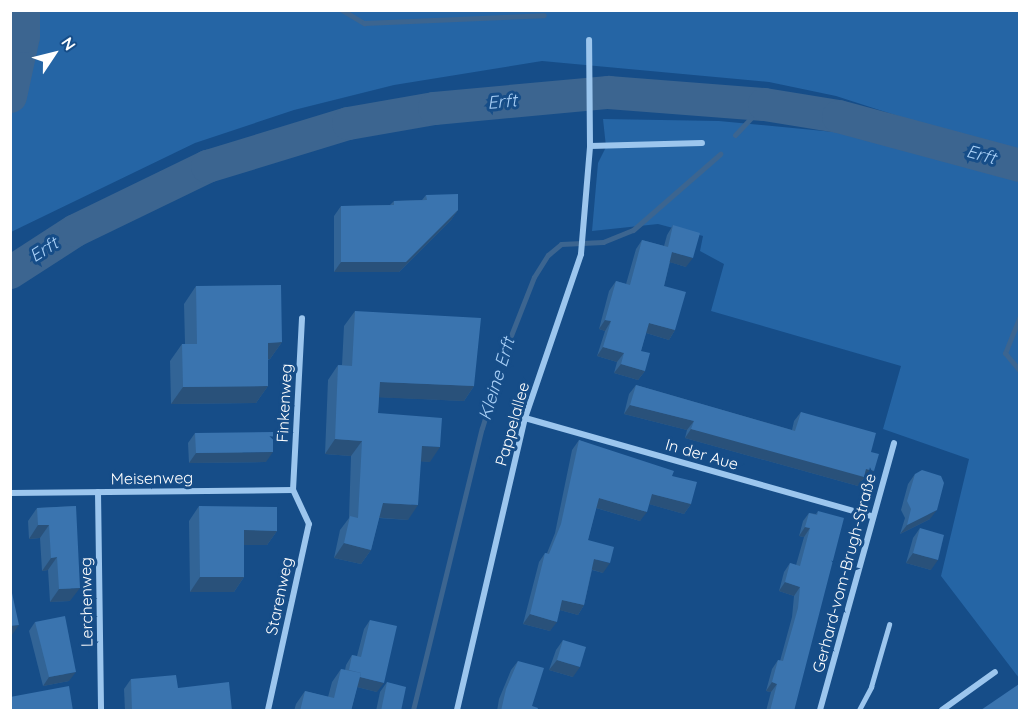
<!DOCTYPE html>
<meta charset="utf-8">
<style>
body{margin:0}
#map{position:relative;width:1030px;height:721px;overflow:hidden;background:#164d88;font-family:Quicksand,sans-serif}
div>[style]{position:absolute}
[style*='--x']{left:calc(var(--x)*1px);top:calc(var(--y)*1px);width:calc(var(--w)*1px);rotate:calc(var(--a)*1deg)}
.green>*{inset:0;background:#2565a5}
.stream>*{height:5px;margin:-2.5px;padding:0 2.5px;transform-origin:2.5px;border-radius:2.5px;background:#3c6590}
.river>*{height:33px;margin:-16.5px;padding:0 16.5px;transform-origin:16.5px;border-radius:16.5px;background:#3c6590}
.lane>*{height:4.5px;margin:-2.25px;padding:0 2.25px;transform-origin:2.25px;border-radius:2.25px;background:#9cc6ee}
.street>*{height:6px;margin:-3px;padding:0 3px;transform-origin:3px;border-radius:3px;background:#9cc6ee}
.wall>*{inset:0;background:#326496}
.shaded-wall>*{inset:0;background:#29517a}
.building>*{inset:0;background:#3a74af}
span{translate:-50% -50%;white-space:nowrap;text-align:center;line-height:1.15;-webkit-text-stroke:6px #164d88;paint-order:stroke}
.street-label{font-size:16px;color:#fff}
.water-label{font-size:18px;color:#a8cff6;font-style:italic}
.frame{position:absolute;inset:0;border:12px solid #fff;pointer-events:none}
.north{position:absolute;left:24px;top:24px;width:60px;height:60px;-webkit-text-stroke:4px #164d88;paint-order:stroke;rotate:55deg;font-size:16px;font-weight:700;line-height:24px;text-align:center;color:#fff}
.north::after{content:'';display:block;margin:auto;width:21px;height:27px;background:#fff;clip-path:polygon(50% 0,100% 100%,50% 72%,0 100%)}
</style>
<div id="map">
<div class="green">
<i style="clip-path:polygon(11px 11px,1019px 11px,1019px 155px,836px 96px,769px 82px,542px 61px,394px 85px,294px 110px,195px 143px,11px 232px)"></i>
<i style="clip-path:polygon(603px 119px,719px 121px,834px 132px,1019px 174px,1019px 678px,941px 576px,969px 459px,883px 429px,901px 366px,711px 311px,724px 264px,700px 251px,703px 236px,658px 224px,592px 231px,598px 163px,606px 147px)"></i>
</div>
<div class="stream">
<i style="--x:342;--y:10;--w:26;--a:31"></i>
<i style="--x:364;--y:23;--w:180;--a:-2.5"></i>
<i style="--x:735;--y:135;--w:42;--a:-46.9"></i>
<i style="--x:1020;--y:316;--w:40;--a:112"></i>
<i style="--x:1005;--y:353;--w:23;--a:50"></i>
<i style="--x:413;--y:710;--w:290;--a:-76.3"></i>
<i style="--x:482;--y:428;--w:89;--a:-73"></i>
<i style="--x:508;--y:343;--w:71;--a:-68.5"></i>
<i style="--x:534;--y:277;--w:26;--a:-58"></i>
<i style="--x:548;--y:255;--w:17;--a:-40"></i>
<i style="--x:561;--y:244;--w:42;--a:-2.7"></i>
<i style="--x:603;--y:242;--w:32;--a:-22"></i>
<i style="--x:633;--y:230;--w:116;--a:-41.1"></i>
</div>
<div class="river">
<i style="--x:10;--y:96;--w:61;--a:-77.8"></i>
<i style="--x:23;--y:36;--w:26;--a:-90"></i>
<i style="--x:10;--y:272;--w:77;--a:-32.9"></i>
<i style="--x:75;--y:230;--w:147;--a:-25.9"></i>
<i style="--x:207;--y:166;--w:147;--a:-17"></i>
<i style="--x:348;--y:123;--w:87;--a:-9.9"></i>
<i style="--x:434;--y:108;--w:175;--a:-5.3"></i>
<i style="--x:608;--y:92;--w:156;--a:4.4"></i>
<i style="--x:764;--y:104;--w:75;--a:9.2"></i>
<i style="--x:838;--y:116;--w:188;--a:15.1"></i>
</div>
<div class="lane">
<i style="--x:859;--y:710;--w:26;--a:-62"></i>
<i style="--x:871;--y:687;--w:65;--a:-73.8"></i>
</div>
<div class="street">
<i style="--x:590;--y:146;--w:112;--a:-1.5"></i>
<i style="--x:525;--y:418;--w:361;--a:15.8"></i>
<i style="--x:98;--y:492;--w:218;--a:89.2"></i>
<i style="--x:10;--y:493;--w:283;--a:-0.6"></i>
<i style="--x:268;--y:710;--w:190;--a:-77.6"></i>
<i style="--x:309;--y:524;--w:38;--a:-115"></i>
<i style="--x:293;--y:490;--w:172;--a:-87"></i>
<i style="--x:457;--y:710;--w:300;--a:-76.9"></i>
<i style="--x:525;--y:418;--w:173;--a:-71.1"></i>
<i style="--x:581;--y:254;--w:108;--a:-85.2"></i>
<i style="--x:590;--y:146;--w:106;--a:-90.5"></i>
<i style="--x:820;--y:710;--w:277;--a:-74.5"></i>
<i style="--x:942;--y:710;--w:65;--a:-35.6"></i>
</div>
<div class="wall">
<i style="clip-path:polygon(426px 195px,458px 210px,451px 220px,399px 272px,334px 272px,334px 216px,341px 206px,390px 205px,394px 201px,422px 200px)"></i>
<i style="clip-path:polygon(673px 225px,686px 267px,670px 262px,664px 286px,675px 330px,669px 340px,646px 333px,641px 351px,645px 371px,638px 380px,614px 373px,617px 362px,597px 356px,605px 331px,599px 329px,609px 291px,616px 281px,626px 284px,636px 249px,642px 240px,664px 246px,667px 235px)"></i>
<i style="clip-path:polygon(196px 286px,282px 342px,270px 359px,268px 360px,268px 386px,256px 403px,171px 404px,170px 361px,182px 344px,185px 344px,184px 304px)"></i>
<i style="clip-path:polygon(355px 311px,474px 386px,464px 401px,379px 397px,378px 413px,430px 462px,421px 461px,408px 520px,379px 518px,371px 550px,361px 564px,334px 558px,340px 530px,349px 518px,351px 456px,325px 454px,328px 380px,338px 365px,342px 365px,344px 326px)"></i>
<i style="clip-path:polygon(636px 385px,792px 430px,794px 421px,801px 412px,871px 452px,868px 480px,863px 479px,858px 486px,685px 438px,687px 430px,624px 414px,629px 394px)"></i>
<i style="clip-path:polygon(195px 433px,266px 462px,189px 463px,188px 443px)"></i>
<i style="clip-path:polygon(579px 440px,672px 476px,691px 504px,684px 514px,649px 504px,640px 521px,596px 508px,588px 540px,603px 573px,592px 570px,584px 605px,578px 615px,560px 610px,550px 631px,523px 624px,539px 562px,545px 553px,547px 553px,555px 533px,572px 450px)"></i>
<i style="clip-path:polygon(915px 474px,930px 519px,900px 534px,905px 518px,901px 510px,908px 484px)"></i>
<i style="clip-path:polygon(76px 506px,70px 601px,50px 602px,48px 570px,42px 571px,40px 538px,29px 539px,28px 521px,37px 508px)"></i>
<i style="clip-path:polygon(199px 506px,277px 531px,267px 545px,244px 545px,244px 577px,234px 592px,190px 592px,189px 521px)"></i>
<i style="clip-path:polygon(818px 511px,794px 711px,766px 711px,771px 692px,766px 691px,772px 669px,778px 660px,780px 661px,792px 617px,794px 596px,779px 591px,784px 572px,790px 563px,796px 565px,804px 537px,799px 536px,803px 521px,809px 513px,816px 514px)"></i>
<i style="clip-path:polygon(920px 528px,931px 570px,906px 563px,913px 538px)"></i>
<i style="clip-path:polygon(370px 620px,377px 692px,357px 687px,351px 711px,294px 711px,296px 704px,305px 691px,328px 697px,332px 682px,341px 669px,345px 670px,346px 665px,352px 655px,357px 656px,364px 629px)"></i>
<i style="clip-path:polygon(35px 622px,69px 681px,43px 686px,29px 631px)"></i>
<i style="clip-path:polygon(563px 640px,573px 677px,549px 670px,556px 650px)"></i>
<i style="clip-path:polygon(518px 661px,532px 706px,537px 711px,497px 711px,499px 699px,511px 670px)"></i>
<i style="clip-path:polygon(131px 679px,178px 688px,232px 711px,125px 711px,124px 689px)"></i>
<i style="clip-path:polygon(387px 682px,401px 711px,376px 711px,380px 692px)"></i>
</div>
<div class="shaded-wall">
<i style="clip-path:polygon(458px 210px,451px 220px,399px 272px,334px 272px,341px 262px)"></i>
<i style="clip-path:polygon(672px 252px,693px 258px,686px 267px,666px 261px)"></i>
<i style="clip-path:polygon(605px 320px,611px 321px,605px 331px,599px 329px)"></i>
<i style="clip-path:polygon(649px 323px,675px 330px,669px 340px,643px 332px)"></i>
<i style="clip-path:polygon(282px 342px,270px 359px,256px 360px,268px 343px)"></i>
<i style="clip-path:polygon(603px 347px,624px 353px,617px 362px,597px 356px)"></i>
<i style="clip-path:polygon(621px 364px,645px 371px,638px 380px,614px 373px)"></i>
<i style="clip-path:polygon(380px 382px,474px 386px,464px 401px,370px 397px)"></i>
<i style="clip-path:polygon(268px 386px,256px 403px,171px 404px,183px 387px)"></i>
<i style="clip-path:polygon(630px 405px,694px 421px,687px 430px,624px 414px)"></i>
<i style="clip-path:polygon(691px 429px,866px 469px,874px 471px,868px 480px,863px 479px,858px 486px,685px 438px)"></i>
<i style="clip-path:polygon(335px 439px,362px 441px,351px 456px,325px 454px)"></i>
<i style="clip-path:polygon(422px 446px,440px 447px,430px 462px,412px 461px)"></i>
<i style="clip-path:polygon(273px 452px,266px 462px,189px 463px,196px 453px)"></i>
<i style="clip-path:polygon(652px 494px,691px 504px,684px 514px,645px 503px)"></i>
<i style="clip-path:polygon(599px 498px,647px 512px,640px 521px,593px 507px)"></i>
<i style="clip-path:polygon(383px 503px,418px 505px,408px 520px,372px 517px)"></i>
<i style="clip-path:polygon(937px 510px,930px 519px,900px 534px,907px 525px)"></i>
<i style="clip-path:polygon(38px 525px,49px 525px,40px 538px,29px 539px)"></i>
<i style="clip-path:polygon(805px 527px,810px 528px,804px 537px,799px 536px)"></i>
<i style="clip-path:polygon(244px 530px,277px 531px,267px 545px,234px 545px)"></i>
<i style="clip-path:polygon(344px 543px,371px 550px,361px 564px,334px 558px)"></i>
<i style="clip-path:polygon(913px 553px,938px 560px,931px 570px,906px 563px)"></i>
<i style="clip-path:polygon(57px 557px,48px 570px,42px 571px,51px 558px)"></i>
<i style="clip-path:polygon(594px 559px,610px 563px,603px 573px,587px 568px)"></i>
<i style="clip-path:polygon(200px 577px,244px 577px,234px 592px,190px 592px)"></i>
<i style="clip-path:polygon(785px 582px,800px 587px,794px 596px,779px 591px)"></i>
<i style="clip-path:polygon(80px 588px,70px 601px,50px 602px,59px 589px)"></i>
<i style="clip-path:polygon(562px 600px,584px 605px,578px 615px,556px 609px)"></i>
<i style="clip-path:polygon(530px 614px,557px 622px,550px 631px,523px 624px)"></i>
<i style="clip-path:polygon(19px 625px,12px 635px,10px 635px,10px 626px)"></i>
<i style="clip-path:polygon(557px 660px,580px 667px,573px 677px,549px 670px)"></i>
<i style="clip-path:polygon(76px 672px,69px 681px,43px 686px,49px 677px)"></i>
<i style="clip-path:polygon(348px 674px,384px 683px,377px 692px,341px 683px)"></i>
<i style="clip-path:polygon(772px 682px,777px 684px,771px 692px,766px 691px)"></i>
</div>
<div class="building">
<i style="clip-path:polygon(458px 194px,458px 210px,406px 262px,341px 262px,341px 206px,394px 205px,394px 201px,427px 200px,426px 195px)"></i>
<i style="clip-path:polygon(673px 225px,700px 233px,693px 258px,672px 252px,664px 286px,686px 292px,675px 330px,649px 323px,641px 351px,650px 353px,645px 371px,621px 364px,624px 353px,603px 347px,611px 321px,605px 320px,616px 281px,630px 285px,642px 240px,668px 247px)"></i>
<i style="clip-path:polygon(281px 285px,282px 342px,268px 343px,268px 386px,183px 387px,182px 344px,197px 344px,196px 286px)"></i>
<i style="clip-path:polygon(355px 311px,481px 318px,474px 386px,380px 382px,378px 413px,442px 418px,440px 447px,422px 446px,418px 505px,383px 503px,371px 550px,344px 543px,350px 516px,358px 518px,362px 441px,335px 439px,338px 365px,352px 366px)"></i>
<i style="clip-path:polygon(636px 385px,795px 431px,801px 412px,876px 433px,871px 452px,879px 454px,874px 471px,866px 469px,864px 477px,691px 429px,694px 421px,630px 405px)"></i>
<i style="clip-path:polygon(273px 432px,273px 452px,196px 453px,195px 433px)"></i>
<i style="clip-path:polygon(579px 440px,674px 471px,672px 476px,697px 482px,691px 504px,652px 494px,647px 512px,599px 498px,588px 540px,614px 547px,610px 563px,594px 559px,584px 605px,562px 600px,557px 622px,530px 614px,545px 553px,549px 554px,561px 524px)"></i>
<i style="clip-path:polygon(922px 470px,941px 476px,944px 483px,937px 510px,907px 525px,911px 509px,907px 501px,915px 474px)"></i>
<i style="clip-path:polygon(76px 506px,80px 588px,59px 589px,57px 557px,51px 558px,49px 525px,38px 525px,37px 508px)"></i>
<i style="clip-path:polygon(199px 506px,277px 507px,277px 531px,244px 530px,244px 577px,200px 577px)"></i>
<i style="clip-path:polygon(818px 511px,844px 518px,794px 711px,770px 711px,777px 684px,772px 682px,778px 660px,783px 661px,798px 608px,800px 587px,785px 582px,790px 563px,800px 566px,810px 528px,805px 527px,809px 513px,817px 515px)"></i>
<i style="clip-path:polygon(920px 528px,944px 535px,938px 560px,913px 553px)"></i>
<i style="clip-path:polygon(10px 584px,19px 625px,10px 626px)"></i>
<i style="clip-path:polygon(65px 616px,76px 672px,49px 677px,35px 622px)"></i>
<i style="clip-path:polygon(370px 620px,397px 626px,384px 683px,360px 677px,361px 673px,349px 670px,352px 655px,361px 657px)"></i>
<i style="clip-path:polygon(563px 640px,586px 647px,580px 667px,557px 660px)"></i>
<i style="clip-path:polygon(518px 661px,544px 668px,532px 706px,538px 708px,537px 711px,501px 711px,506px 689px)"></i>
<i style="clip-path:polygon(341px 669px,361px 673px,351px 711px,300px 711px,305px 691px,334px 698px)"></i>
<i style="clip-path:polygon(176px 675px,178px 688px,229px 682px,232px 711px,132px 711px,131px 679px)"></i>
<i style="clip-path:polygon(387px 682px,406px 687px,401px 711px,381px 711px)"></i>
<i style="clip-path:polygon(1020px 684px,1020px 711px,981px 710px,1019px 684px)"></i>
<i style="clip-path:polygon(69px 686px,73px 711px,10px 711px,10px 697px)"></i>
</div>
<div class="street-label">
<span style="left:284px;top:403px;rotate:-87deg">Finkenweg</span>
<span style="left:512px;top:424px;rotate:-74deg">Pappelallee</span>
<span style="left:702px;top:454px;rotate:16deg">In der Aue</span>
<span style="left:152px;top:478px;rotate:-1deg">Meisenweg</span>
<span style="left:844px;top:573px;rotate:-75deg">Gerhard-vom-Brugh-Straße</span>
<span style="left:279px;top:596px;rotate:-78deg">Starenweg</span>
<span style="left:86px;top:602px;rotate:-91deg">Lerchenweg</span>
</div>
<div class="water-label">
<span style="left:502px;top:102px;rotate:-5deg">Erft</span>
<span style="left:981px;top:155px;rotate:15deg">Erft</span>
<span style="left:44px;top:250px;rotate:-33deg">Erft</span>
<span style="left:497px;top:379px;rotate:-73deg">Kleine Erft</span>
</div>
<div class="frame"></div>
<div class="north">N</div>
</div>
